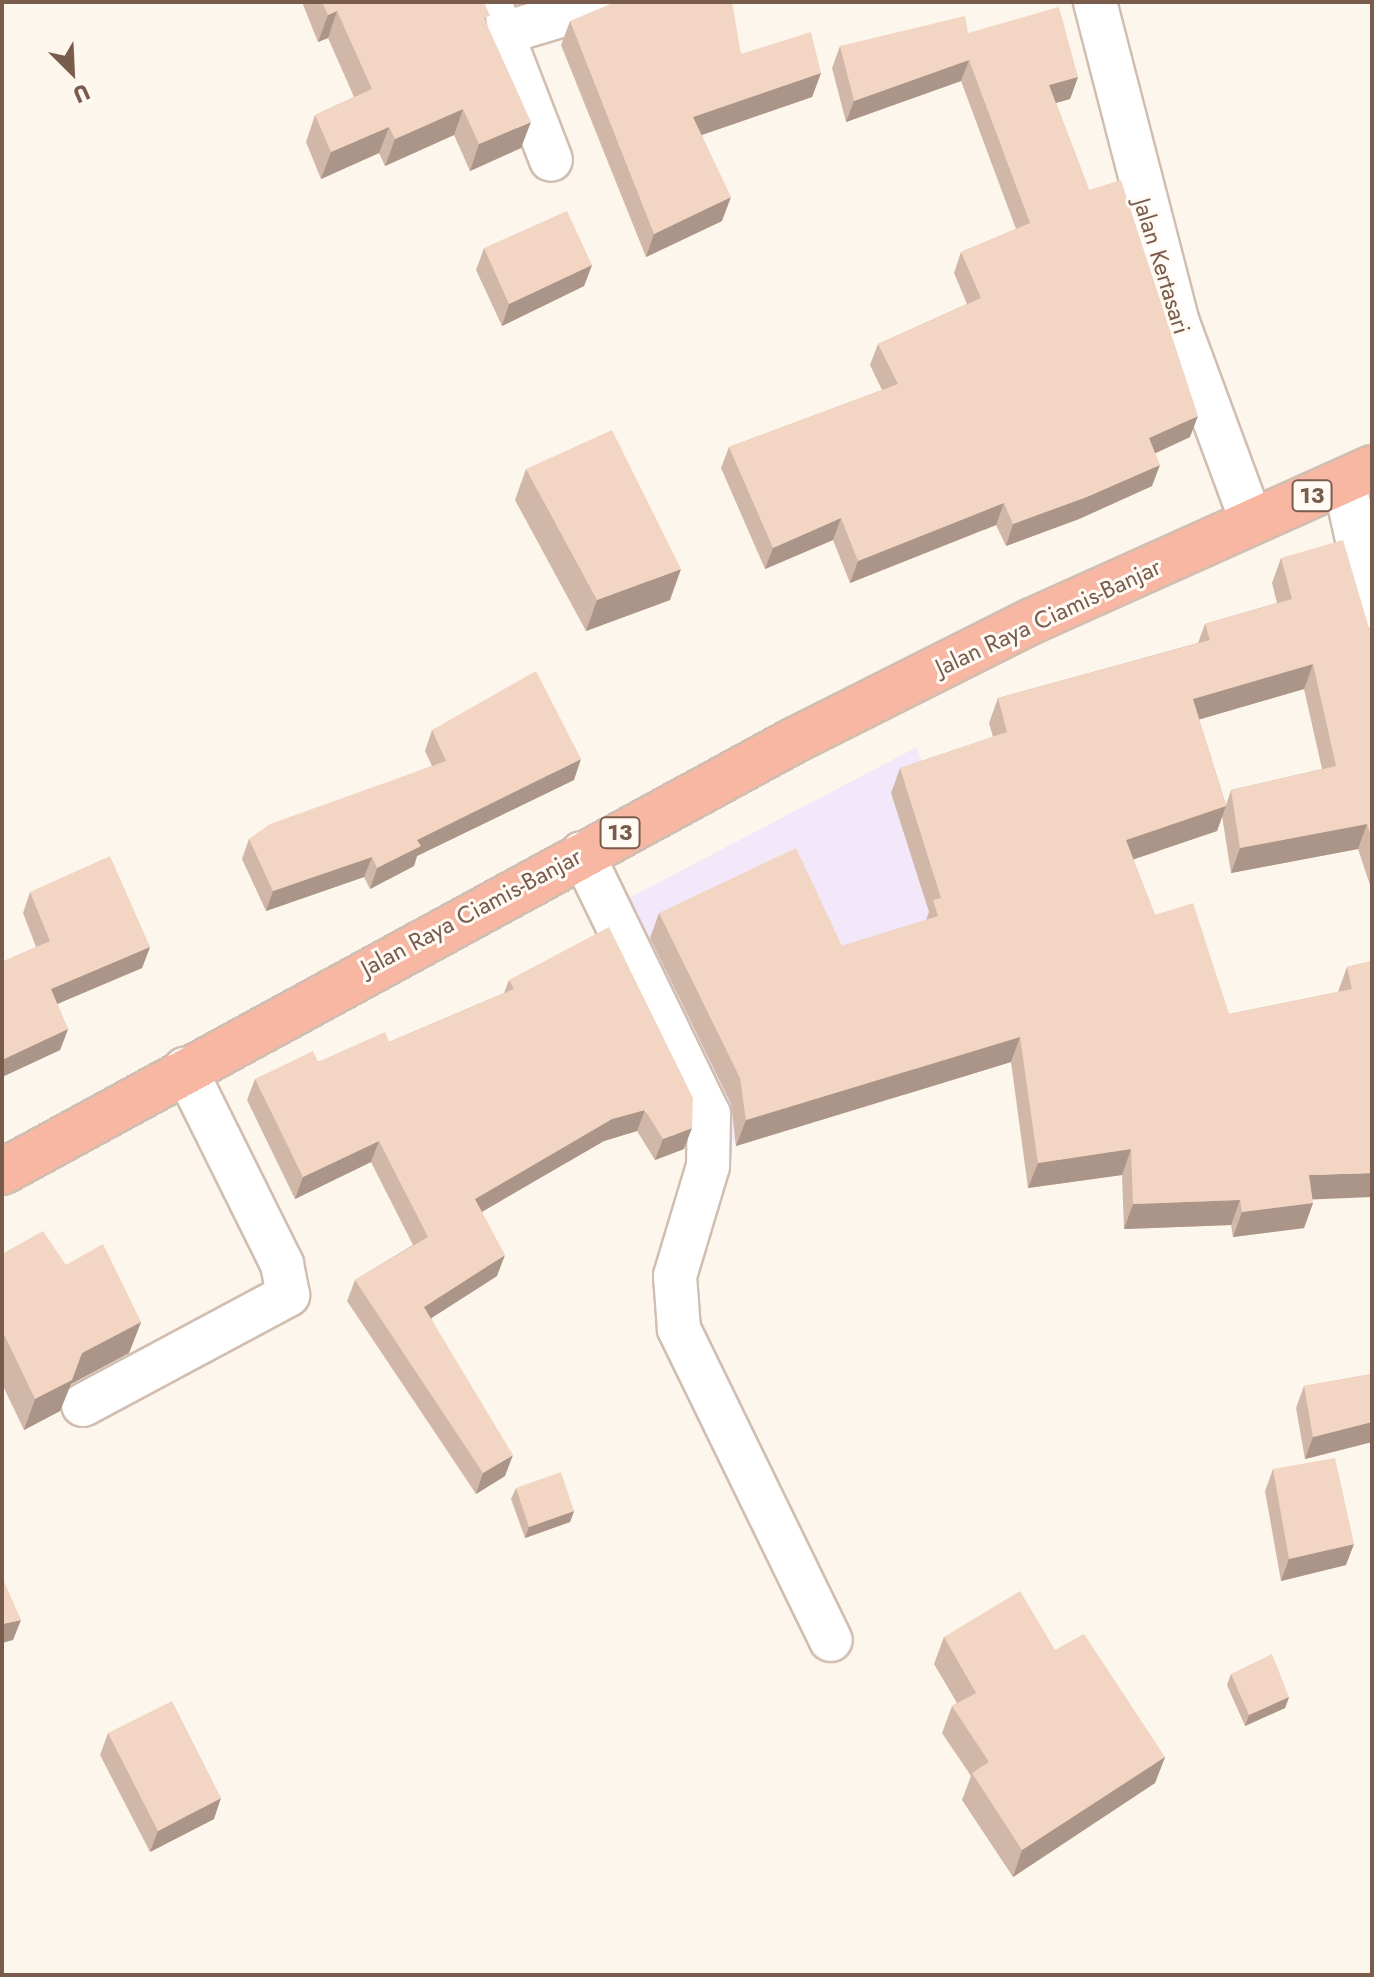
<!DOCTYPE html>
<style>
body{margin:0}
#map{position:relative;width:1374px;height:1977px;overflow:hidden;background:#fdf6ec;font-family:Jost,sans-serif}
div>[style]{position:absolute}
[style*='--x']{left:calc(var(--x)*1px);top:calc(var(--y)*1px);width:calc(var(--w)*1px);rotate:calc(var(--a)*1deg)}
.education>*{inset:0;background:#f3e8fa}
.roads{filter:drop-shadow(2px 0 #d1beb0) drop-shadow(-2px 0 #d1beb0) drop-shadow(0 2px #d1beb0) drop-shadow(0 -2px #d1beb0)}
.street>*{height:42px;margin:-21px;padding:0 21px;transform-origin:21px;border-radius:21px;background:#fff}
.highway>*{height:44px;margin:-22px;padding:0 22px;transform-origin:22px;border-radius:22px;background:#f7b7a3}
.wall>*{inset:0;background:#d1b7a8}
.shaded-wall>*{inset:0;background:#aa9588}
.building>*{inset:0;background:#f3d5c3}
span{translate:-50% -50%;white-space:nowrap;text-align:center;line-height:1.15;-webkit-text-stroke:6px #fffaf3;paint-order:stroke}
.shield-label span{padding:2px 6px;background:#fffaf3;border:2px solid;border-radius:6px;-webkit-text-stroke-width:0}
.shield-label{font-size:22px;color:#7a5c4d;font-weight:700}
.street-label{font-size:24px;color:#7a5c4d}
.frame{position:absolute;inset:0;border:4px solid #7a5c4d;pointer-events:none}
.north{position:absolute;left:32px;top:32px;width:80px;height:80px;-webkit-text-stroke:6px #fffaf3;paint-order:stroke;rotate:156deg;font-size:22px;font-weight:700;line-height:32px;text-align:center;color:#7a5c4d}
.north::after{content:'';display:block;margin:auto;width:28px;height:36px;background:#7a5c4d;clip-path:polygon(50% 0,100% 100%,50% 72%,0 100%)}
</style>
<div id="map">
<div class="education">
<i style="clip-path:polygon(917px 747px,1015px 1061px,736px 1146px,623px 901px)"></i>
</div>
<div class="roads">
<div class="street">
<i style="--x:490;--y:2;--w:169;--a:68.9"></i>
<i style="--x:1095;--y:2;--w:328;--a:75.5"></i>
<i style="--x:1177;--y:320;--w:216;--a:69.7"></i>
<i style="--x:504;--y:33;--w:108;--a:-16.8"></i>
<i style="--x:1344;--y:481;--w:129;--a:77.5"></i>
<i style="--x:582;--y:853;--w:290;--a:64.1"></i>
<i style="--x:709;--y:1114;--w:52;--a:91.1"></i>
<i style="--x:708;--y:1166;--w:115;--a:106.7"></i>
<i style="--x:675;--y:1276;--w:53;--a:85.7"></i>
<i style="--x:679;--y:1329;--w:346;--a:64"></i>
<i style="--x:83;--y:1405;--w:233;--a:-28.2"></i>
<i style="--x:288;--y:1295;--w:32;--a:-101"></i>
<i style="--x:282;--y:1264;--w:218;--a:-116.4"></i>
</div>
<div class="highway">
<i style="--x:2;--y:1172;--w:903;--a:-28.58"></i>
<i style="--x:795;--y:740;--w:265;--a:-26.7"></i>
<i style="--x:1032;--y:621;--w:373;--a:-24.2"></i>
</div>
</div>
<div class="wall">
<i style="clip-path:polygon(302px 2px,484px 2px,487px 24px,521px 148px,470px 171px,454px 135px,385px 166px,379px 153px,321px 179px,306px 142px,315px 115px,354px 97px,328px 38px,318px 42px)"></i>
<i style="clip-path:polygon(570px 21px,741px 54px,821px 73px,812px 97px,702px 135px,722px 221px,646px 257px,561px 45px)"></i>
<i style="clip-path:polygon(968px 33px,1078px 77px,1070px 99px,1056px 103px,1089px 190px,1190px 437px,1155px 453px,1152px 486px,1079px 519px,1006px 546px,996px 525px,850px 583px,833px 540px,765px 569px,721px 468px,729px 447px,882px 390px,870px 365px,878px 344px,967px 304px,954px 273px,961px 252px,1016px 229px,961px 81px,846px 122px,832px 68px,840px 46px)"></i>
<i style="clip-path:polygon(484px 248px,592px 265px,584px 286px,502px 326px,476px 270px)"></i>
<i style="clip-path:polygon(526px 469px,670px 600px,586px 631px,515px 500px)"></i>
<i style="clip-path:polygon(evenodd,1281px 558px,1372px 638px,1372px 891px,1358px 849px,1231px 873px,1222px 816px,1217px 831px,1133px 859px,1155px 915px,1229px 1014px,1338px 992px,1347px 967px,1372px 961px,1312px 1200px,1313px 1203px,1304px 1228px,1233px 1237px,1231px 1225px,1124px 1229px,1122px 1175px,1028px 1188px,1011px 1062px,736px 1146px,731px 1104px,650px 938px,659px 913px,842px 946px,926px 920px,929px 912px,891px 793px,900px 768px,993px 737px,989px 723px,998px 698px,1198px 643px,1205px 624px,1277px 603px,1272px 583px,1281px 558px,1304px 689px,1322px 769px,1231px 790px,1226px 805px,1199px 719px,1304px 689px)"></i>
<i style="clip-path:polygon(432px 730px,574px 780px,417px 856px,414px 866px,370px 889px,364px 877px,266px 911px,242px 859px,249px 839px,432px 766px,425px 751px)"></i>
<i style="clip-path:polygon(30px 892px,150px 947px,142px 968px,57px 1004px,68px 1029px,60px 1050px,2px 1077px,2px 962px,36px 947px,23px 913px)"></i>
<i style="clip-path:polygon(509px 980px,684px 1149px,655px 1160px,637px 1131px,604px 1141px,482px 1211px,497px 1276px,431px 1318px,505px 1476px,476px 1494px,347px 1301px,355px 1280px,413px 1245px,371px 1162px,295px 1199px,247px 1100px,255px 1079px,389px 1042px,504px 993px)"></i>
<i style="clip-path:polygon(2px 1254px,66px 1265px,141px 1322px,129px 1353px,71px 1384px,60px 1411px,24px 1430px,2px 1384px)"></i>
<i style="clip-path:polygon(1372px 1374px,1372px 1442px,1305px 1459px,1296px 1408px,1304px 1386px)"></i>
<i style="clip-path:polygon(1273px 1469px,1346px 1565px,1281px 1581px,1265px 1491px)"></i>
<i style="clip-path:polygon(516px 1488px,574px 1511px,570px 1522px,525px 1538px,511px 1499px)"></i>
<i style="clip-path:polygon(944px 1637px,1055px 1650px,1165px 1757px,1155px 1783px,1013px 1877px,962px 1800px,971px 1776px,942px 1733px,952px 1706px,957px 1703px,934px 1664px)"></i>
<i style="clip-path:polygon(1231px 1674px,1289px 1697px,1285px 1708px,1245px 1726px,1227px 1685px)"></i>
<i style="clip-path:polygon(108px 1733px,214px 1819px,150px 1852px,100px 1755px)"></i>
</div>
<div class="shaded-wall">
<i style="clip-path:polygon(337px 11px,328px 38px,318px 42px,328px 15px)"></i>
<i style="clip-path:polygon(969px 60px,961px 81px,846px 122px,854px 101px)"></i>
<i style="clip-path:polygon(821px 73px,812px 97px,684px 141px,693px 117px)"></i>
<i style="clip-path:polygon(1078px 77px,1070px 99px,1041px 107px,1049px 85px)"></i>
<i style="clip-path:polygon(463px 109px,454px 135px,385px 166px,395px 139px)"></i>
<i style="clip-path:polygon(531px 122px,521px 148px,470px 171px,479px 144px)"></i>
<i style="clip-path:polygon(389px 127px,379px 153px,321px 179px,331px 152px)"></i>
<i style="clip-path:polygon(731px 197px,722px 221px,646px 257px,654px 234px)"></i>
<i style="clip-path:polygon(592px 265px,584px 286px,502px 326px,509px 304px)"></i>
<i style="clip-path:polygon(1198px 416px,1190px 437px,1141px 460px,1149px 438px)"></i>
<i style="clip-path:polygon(1160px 465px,1152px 486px,1079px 519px,1006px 546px,1013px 524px)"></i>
<i style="clip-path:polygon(1004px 503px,996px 525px,850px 583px,858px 561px)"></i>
<i style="clip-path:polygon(841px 518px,833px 540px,765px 569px,773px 548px)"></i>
<i style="clip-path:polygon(681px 569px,670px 600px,586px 631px,597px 600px)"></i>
<i style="clip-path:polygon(1313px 664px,1304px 689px,1184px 724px,1193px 699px)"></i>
<i style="clip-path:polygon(581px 759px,574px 780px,417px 856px,414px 866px,370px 889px,377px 868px,417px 840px)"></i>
<i style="clip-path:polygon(1226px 806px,1217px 831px,1117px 865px,1126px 840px)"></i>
<i style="clip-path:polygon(1367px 824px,1358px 849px,1231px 873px,1240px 848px)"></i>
<i style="clip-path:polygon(372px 857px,364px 877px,266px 911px,273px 891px)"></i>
<i style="clip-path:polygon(150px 947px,142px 968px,43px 1010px,51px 989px)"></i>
<i style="clip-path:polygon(68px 1029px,60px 1050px,2px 1077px,2px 1060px)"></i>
<i style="clip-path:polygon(1020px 1037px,1011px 1062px,736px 1146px,746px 1120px)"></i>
<i style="clip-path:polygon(645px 1110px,637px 1131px,604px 1141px,468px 1220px,475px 1199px,612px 1119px)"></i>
<i style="clip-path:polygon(692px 1128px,684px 1149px,655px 1160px,663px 1139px)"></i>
<i style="clip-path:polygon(379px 1141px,371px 1162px,295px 1199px,303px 1177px)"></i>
<i style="clip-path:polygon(1131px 1149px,1122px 1175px,1028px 1188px,1038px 1163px)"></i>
<i style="clip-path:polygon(1372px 1173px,1372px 1197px,1300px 1200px,1309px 1175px)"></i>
<i style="clip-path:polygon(1240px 1200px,1231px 1225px,1124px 1229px,1133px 1204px)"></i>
<i style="clip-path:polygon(1313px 1203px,1304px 1228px,1233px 1237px,1242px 1212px)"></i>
<i style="clip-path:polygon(505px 1255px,497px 1276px,416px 1328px,424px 1307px)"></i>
<i style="clip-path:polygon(141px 1322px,129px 1353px,71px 1384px,60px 1411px,24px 1430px,35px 1399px,82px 1353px)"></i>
<i style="clip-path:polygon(1372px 1422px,1372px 1442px,1305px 1459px,1313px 1437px)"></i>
<i style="clip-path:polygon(513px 1455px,505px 1476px,476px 1494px,483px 1473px)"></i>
<i style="clip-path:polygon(574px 1511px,570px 1522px,525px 1538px,529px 1527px)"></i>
<i style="clip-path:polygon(1354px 1544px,1346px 1565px,1281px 1581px,1289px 1559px)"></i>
<i style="clip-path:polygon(21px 1620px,13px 1640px,2px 1643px,2px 1624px)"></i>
<i style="clip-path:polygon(1289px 1697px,1285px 1708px,1245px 1726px,1249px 1715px)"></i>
<i style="clip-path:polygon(1165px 1757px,1155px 1783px,1013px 1877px,1022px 1850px)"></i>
<i style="clip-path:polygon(221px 1798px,214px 1819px,150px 1852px,158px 1831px)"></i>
</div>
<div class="building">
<i style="clip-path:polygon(322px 2px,484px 2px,490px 16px,484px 18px,531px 122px,479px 144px,463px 109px,395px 139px,389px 127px,331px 152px,315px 115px,372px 89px,337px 11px,328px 15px)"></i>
<i style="clip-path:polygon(615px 2px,732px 2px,741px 54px,811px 32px,821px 73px,693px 117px,731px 197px,654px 234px,570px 21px)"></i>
<i style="clip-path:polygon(1059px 7px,1078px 77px,1049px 85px,1089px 190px,1121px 180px,1198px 416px,1149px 438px,1160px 465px,1087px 497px,1013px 524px,1004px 503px,858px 561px,841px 518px,773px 548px,729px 447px,898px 384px,878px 344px,981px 298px,961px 252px,1030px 223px,969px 60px,854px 101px,840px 46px,965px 16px,968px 33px)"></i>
<i style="clip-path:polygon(567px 211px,592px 265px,509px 304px,484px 248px)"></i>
<i style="clip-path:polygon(612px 430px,681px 569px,597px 600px,526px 469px)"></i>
<i style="clip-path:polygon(1343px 540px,1372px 638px,1372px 839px,1367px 824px,1240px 848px,1231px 790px,1336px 766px,1313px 664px,1193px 699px,1226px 806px,1126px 840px,1155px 915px,1193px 903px,1229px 1014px,1352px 989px,1347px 967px,1372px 961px,1372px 1173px,1309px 1175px,1313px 1203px,1242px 1212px,1240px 1200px,1133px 1204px,1131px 1149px,1038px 1163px,1020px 1037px,746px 1120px,740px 1078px,659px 913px,796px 848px,842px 946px,938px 916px,933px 900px,941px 898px,900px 768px,1007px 732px,998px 698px,1210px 640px,1205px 624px,1292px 599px,1281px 558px)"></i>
<i style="clip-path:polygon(536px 671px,581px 759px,417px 840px,421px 846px,377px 868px,372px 857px,273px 891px,249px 839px,270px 824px,446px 761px,432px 730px)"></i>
<i style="clip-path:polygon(110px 856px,150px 947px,51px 989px,68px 1029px,2px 1060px,2px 962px,50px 941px,30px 892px)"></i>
<i style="clip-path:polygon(609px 927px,693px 1098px,692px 1128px,663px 1139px,645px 1110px,612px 1119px,475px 1199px,505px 1255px,424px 1307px,513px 1455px,483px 1473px,355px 1280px,428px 1237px,379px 1141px,303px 1177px,255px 1079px,313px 1051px,318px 1062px,385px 1032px,389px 1042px,514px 989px,509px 980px)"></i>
<i style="clip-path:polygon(43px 1231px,66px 1265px,103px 1244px,141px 1322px,82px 1353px,72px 1380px,35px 1399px,2px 1330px,2px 1254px)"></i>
<i style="clip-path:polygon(1372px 1374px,1372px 1422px,1313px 1437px,1304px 1386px)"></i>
<i style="clip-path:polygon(1335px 1458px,1354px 1544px,1289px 1559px,1273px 1469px)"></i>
<i style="clip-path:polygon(561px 1472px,574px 1511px,529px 1527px,516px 1488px)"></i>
<i style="clip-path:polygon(2px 1577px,21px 1620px,2px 1624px)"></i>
<i style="clip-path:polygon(1020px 1591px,1055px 1650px,1084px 1634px,1165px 1757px,1022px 1850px,972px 1773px,989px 1762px,952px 1706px,976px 1693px,944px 1637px)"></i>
<i style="clip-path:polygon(1272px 1654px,1289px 1697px,1249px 1715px,1231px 1674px)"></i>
<i style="clip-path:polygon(172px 1701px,221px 1798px,158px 1831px,108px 1733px)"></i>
</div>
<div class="shield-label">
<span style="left:1312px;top:496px">13</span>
<span style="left:620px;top:833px">13</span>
</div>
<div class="street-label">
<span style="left:1162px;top:266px;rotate:73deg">Jalan Kertasari</span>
<span style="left:1048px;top:617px;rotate:-25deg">Jalan Raya Ciamis-Banjar</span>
<span style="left:471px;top:912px;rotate:-28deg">Jalan Raya Ciamis-Banjar</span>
</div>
<div class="frame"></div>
<div class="north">U</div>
</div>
